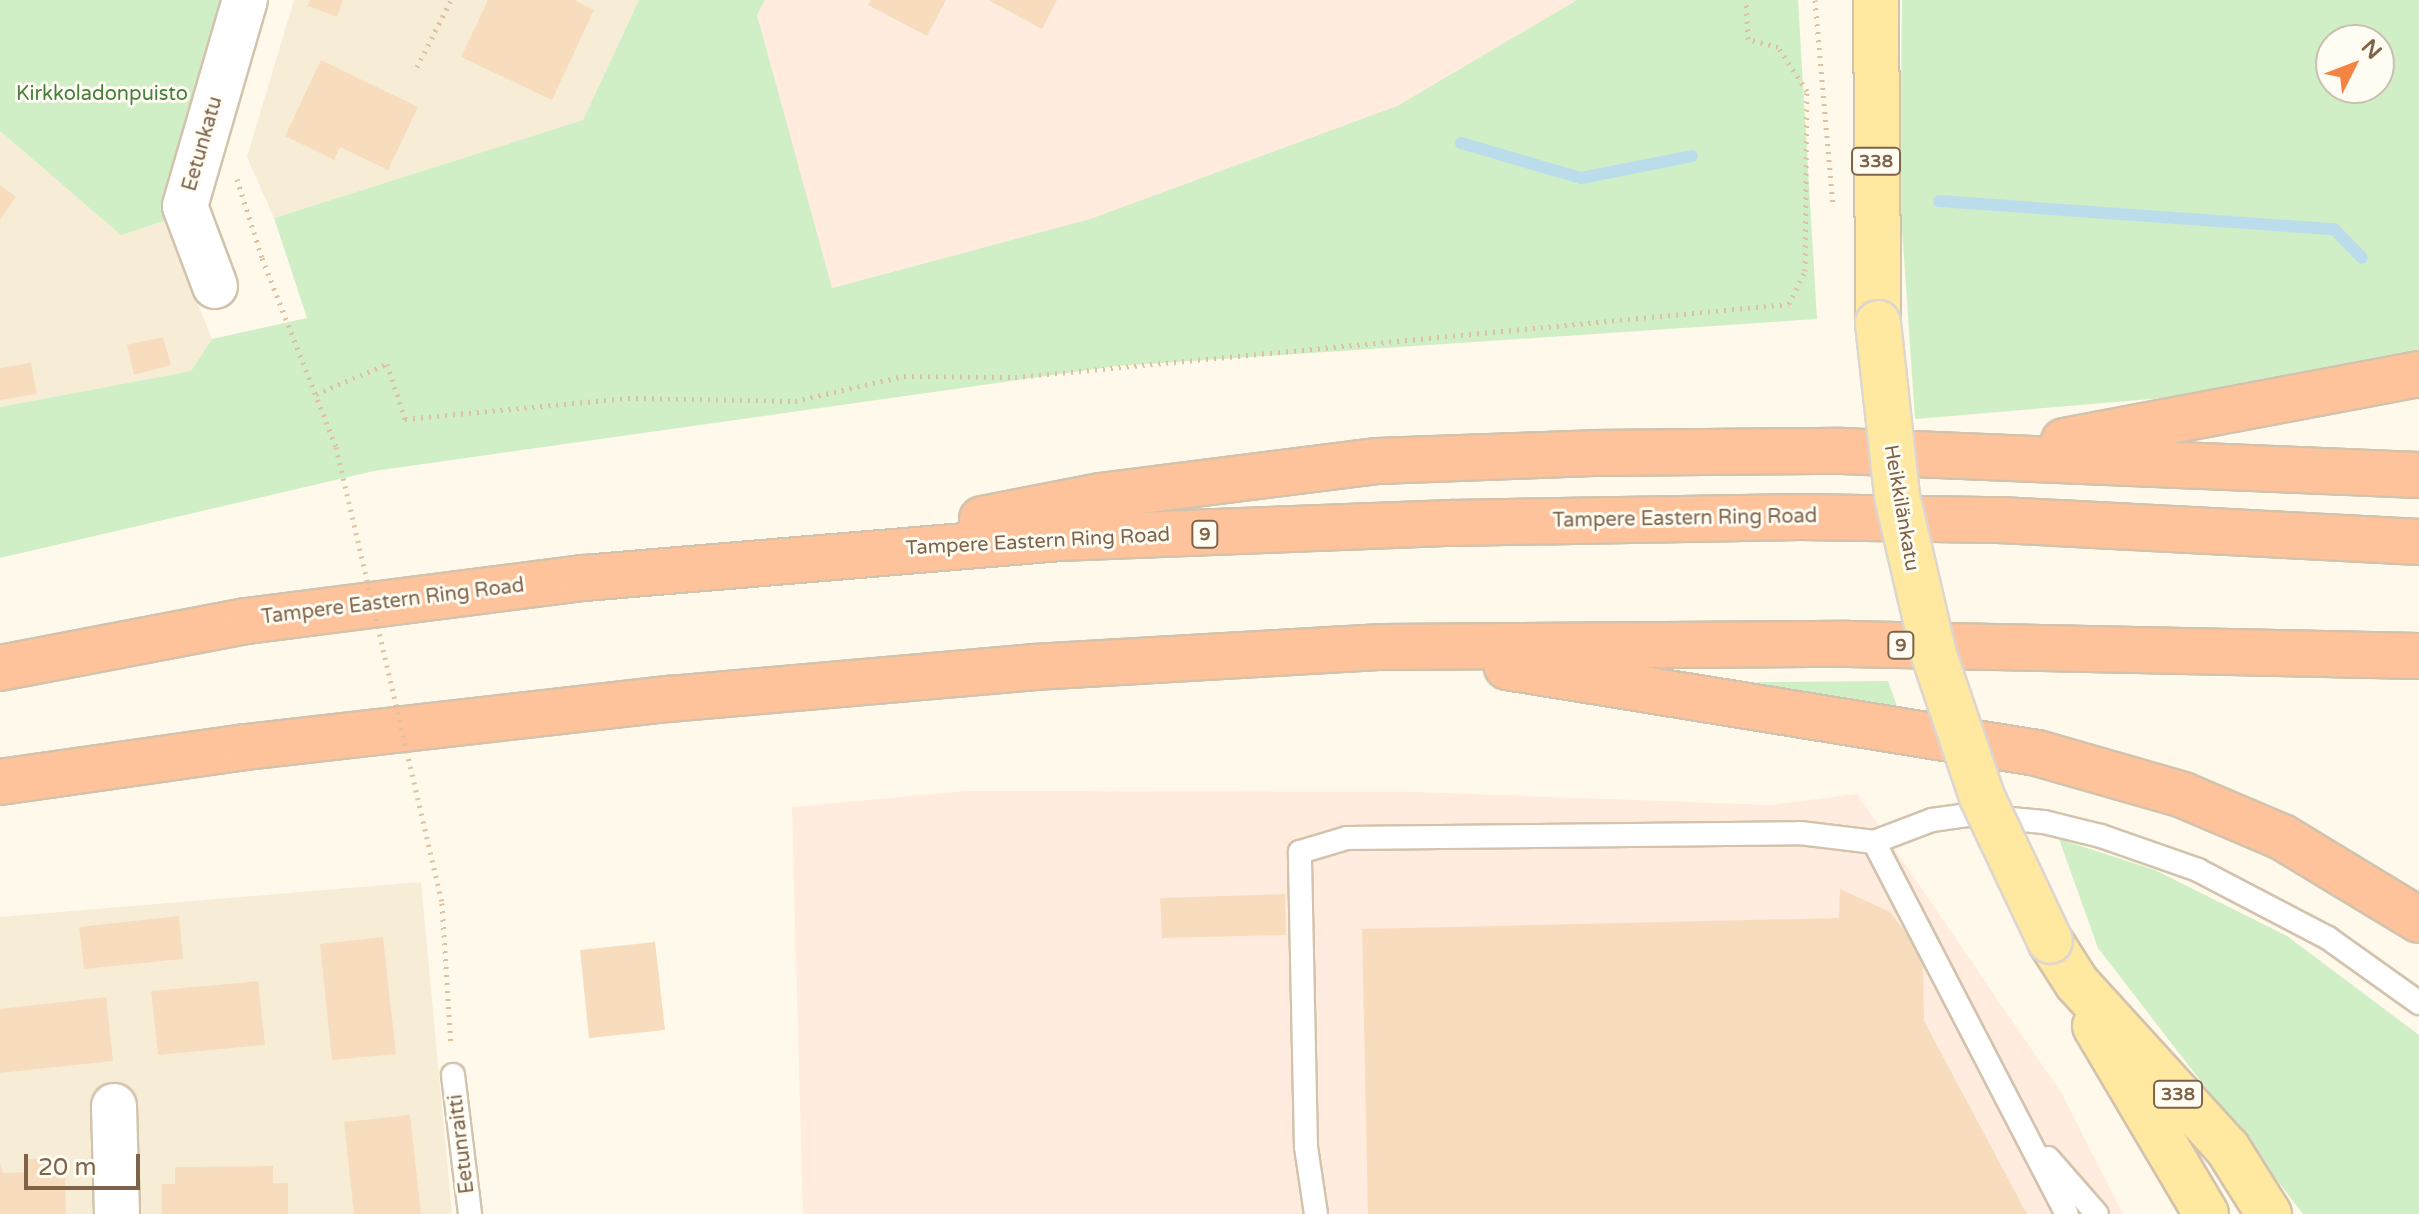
<!DOCTYPE html>
<meta charset="utf-8">
<style>
body{margin:0}
#map{position:relative;width:2419px;height:1214px;overflow:hidden;background:#fef9ea;font-family:"Varela Round",sans-serif}
div>[style]{position:absolute}
[style*='--x']{left:calc(var(--x)*1px);top:calc(var(--y)*1px);width:calc(var(--w)*1px);rotate:calc(var(--a)*1deg)}
.residential>*{inset:0;background:#f7edd7}
.commercial>*{inset:0;background:#ffecde}
.green>*{inset:0;background:#d0efc6}
.stream>*{height:12px;margin:-6px;padding:0 6px;transform-origin:6px;border-radius:6px;background:#bbddeb}
.building>*{inset:0;background:#f7ddbe}
.path>*{height:5px;margin-top:-2.5px;transform-origin:0;background:repeating-linear-gradient(90deg,#ddc1a0 0 2px,transparent 0 8px)}
.roads{filter:drop-shadow(2px 0 #d3c3ad) drop-shadow(-2px 0 #d3c3ad) drop-shadow(0 2px #d3c3ad) drop-shadow(0 -2px #d3c3ad)}
.lane>*{height:22px;margin:-11px;padding:0 11px;transform-origin:11px;border-radius:11px;background:#fff}
.street>*{height:44px;margin:-22px;padding:0 22px;transform-origin:22px;border-radius:22px;background:#fff}
.primary>*{height:44px;margin:-22px;padding:0 22px;transform-origin:22px;border-radius:22px;background:#ffe9a1}
.highway>*{height:44px;margin:-22px;padding:0 22px;transform-origin:22px;border-radius:22px;background:#fec39b}
.path-bridge>*{height:5px;margin-top:-2.5px;transform-origin:0;background:repeating-linear-gradient(90deg,#ddc1a0 0 2px,transparent 0 8px)}
.bridges{filter:drop-shadow(2px 0 #ddd6d0) drop-shadow(-2px 0 #ddd6d0) drop-shadow(0 2px #ddd6d0) drop-shadow(0 -2px #ddd6d0)}
.primary-bridge>*{height:44px;margin:-22px;padding:0 22px;transform-origin:22px;border-radius:22px;background:#ffe9a1}
span{translate:-50% -50%;white-space:nowrap;text-align:center;line-height:1.15;-webkit-text-stroke:6px #fffcf3;paint-order:stroke}
.shield-label span{padding:2px 6px;background:#fffcf3;border:2px solid;border-radius:6px;-webkit-text-stroke-width:0}
.shield-label{font-size:18px;color:#7e6349;font-weight:700}
.park-label{font-size:20px;color:#477e3c}
.street-label{font-size:20px;color:#7e6349}
.north{position:absolute;left:2315px;top:24px;width:80px;height:80px;box-sizing:border-box;background:#fffcf3;border:2px solid #cbbfaf;border-radius:50%;rotate:48deg;font-size:22px;font-weight:700;line-height:32px;text-align:center;color:#7e6349}
.north::after{content:'';display:block;margin:auto;width:28px;height:36px;background:#f48444;clip-path:polygon(50% 0,100% 100%,50% 72%,0 100%)}
.scale{position:absolute;left:24px;top:1154px;width:116px;height:36px;box-sizing:border-box;border:4px solid #7e6349;border-top:0;padding-left:10px;font-size:24px;line-height:28px;white-space:nowrap;color:#7e6349;-webkit-text-stroke:6px #fffcf3;paint-order:stroke}
</style>
<div id="map">
<div class="residential">
<i style="clip-path:polygon(294px 0,639px 0,583px 120px,274px 218px,247px 157px)"></i>
<i style="clip-path:polygon(0 131px,121px 234px,164px 221px,212px 339px,191px 371px,0 407px)"></i>
<i style="clip-path:polygon(421px 882px,452px 1214px,0 1214px,0 917px)"></i>
</div>
<div class="commercial">
<i style="clip-path:polygon(765px 0,1577px 0,1397px 106px,1090px 219px,831px 288px,757px 15px)"></i>
<i style="clip-path:polygon(966px 791px,1413px 792px,1770px 805px,1857px 794px,2062px 1094px,2123px 1214px,803px 1214px,792px 807px)"></i>
</div>
<div class="green">
<i style="clip-path:polygon(0 0,229px 0,164px 221px,121px 235px,0 131px)"></i>
<i style="clip-path:polygon(639px 0,765px 0,757px 15px,832px 288px,1090px 219px,1397px 106px,1577px 0,1798px 0,1817px 319px,1117px 366px,374px 471px,0 558px,0 407px,191px 371px,212px 339px,307px 318px,274px 218px,583px 120px)"></i>
<i style="clip-path:polygon(evenodd,1902px 0,2419px 0,2419px 349px,2163px 398px,1915px 419px,1900px 199px,1902px 0,2331px 40px,2379px 40px,2379px 88px,2331px 88px,2331px 40px)"></i>
<i style="clip-path:polygon(1888px 681px,1897px 706px,1665px 683px)"></i>
<i style="clip-path:polygon(2059px 839px,2155px 870px,2287px 936px,2419px 1035px,2419px 1214px,2303px 1214px,2098px 948px)"></i>
</div>
<div class="stream">
<i style="--x:1461;--y:143;--w:125;--a:16.3"></i>
<i style="--x:1581;--y:178;--w:113;--a:-11.2"></i>
<i style="--x:1939;--y:201;--w:396;--a:4.1"></i>
<i style="--x:2334;--y:229;--w:40;--a:46"></i>
</div>
<div class="building">
<i style="clip-path:polygon(310px 0,343px 0,337px 17px,308px 6px)"></i>
<i style="clip-path:polygon(488px 0,574px 0,594px 10px,552px 100px,461px 57px)"></i>
<i style="clip-path:polygon(871px 0,946px 0,927px 36px,868px 5px)"></i>
<i style="clip-path:polygon(988px 0,1057px 0,1042px 29px)"></i>
<i style="clip-path:polygon(321px 60px,418px 107px,388px 170px,340px 147px,334px 160px,285px 136px)"></i>
<i style="clip-path:polygon(0 185px,16px 197px,0 220px)"></i>
<i style="clip-path:polygon(163px 337px,171px 365px,134px 375px,127px 345px)"></i>
<i style="clip-path:polygon(31px 363px,37px 394px,0 400px,0 368px)"></i>
<i style="clip-path:polygon(1840px 889px,1890px 912px,1923px 955px,1924px 1021px,2027px 1214px,1368px 1214px,1362px 929px,1839px 918px)"></i>
<i style="clip-path:polygon(1285px 894px,1286px 935px,1162px 938px,1160px 898px)"></i>
<i style="clip-path:polygon(179px 916px,183px 959px,84px 969px,79px 927px)"></i>
<i style="clip-path:polygon(383px 937px,396px 1054px,332px 1060px,320px 944px)"></i>
<i style="clip-path:polygon(655px 942px,665px 1030px,589px 1038px,580px 950px)"></i>
<i style="clip-path:polygon(258px 981px,265px 1045px,158px 1055px,151px 991px)"></i>
<i style="clip-path:polygon(106px 997px,113px 1061px,0 1073px,0 1009px)"></i>
<i style="clip-path:polygon(410px 1115px,421px 1214px,354px 1214px,344px 1122px)"></i>
<i style="clip-path:polygon(53px 1158px,53px 1174px,65px 1174px,66px 1214px,0 1214px,0 1162px,3px 1173px,28px 1172px,28px 1159px)"></i>
<i style="clip-path:polygon(273px 1166px,273px 1183px,288px 1183px,288px 1214px,162px 1214px,162px 1184px,175px 1184px,175px 1167px)"></i>
</div>
<div class="path">
<i style="--x:1815;--y:0;--w:208;--a:85"></i>
<i style="--x:417;--y:67;--w:75;--a:-63.1"></i>
<i style="--x:237;--y:179;--w:83;--a:72.4"></i>
<i style="--x:262;--y:258;--w:203;--a:68.6"></i>
<i style="--x:316;--y:394;--w:77;--a:-22.9"></i>
<i style="--x:387;--y:364;--w:58;--a:71.9"></i>
<i style="--x:405;--y:419;--w:224;--a:-5.4"></i>
<i style="--x:628;--y:398;--w:167;--a:1"></i>
<i style="--x:795;--y:401;--w:112;--a:-12.9"></i>
<i style="--x:904;--y:376;--w:111;--a:0.5"></i>
<i style="--x:1015;--y:377;--w:777;--a:-5.39"></i>
<i style="--x:1789;--y:304;--w:37;--a:-64"></i>
<i style="--x:1805;--y:271;--w:180;--a:-89.4"></i>
<i style="--x:1807;--y:91;--w:53;--a:-123.4"></i>
<i style="--x:1778;--y:47;--w:31;--a:-165"></i>
<i style="--x:1748;--y:39;--w:39;--a:-93"></i>
<i style="--x:442;--y:903;--w:143;--a:86.4"></i>
</div>
<div class="roads">
<div class="lane">
<i style="--x:1874;--y:842;--w:419;--a:62.6"></i>
<i style="--x:453;--y:1075;--w:140;--a:83"></i>
<i style="--x:2048;--y:1158;--w:74;--a:48.8"></i>
<i style="--x:1316;--y:1214;--w:68;--a:-98.5"></i>
<i style="--x:1306;--y:1147;--w:295;--a:-91.2"></i>
<i style="--x:1300;--y:852;--w:49;--a:-16.6"></i>
<i style="--x:1347;--y:838;--w:453;--a:-0.6"></i>
<i style="--x:1800;--y:833;--w:75;--a:6.9"></i>
<i style="--x:1874;--y:842;--w:62;--a:-20.8"></i>
<i style="--x:1932;--y:820;--w:35;--a:-8"></i>
<i style="--x:1967;--y:815;--w:77;--a:5.2"></i>
<i style="--x:2044;--y:822;--w:59;--a:13.8"></i>
<i style="--x:2101;--y:836;--w:103;--a:19.3"></i>
<i style="--x:2198;--y:870;--w:147;--a:27.6"></i>
<i style="--x:2328;--y:938;--w:112;--a:35.5"></i>
</div>
<div class="street">
<i style="--x:215;--y:286;--w:85;--a:-110.6"></i>
<i style="--x:185;--y:206;--w:215;--a:-73.8"></i>
<i style="--x:114;--y:1106;--w:108;--a:88.4"></i>
</div>
<div class="primary">
<i style="--x:1876;--y:0;--w:323;--a:89.6"></i>
<i style="--x:2050;--y:941;--w:50;--a:57.3"></i>
<i style="--x:2077;--y:983;--w:224;--a:47.7"></i>
<i style="--x:2228;--y:1149;--w:77;--a:57.8"></i>
<i style="--x:2095;--y:1026;--w:218;--a:59.4"></i>
</div>
<div class="highway">
<i style="--x:2064;--y:441;--w:361;--a:-10.7"></i>
<i style="--x:982;--y:519;--w:120;--a:-11"></i>
<i style="--x:1100;--y:496;--w:280;--a:-7.2"></i>
<i style="--x:1378;--y:461;--w:215;--a:-2.1"></i>
<i style="--x:1593;--y:453;--w:249;--a:-0.5"></i>
<i style="--x:1842;--y:451;--w:577;--a:2.38"></i>
<i style="--x:1507;--y:667;--w:537;--a:9.22"></i>
<i style="--x:2037;--y:753;--w:152;--a:16"></i>
<i style="--x:2183;--y:795;--w:108;--a:23"></i>
<i style="--x:2282;--y:837;--w:160;--a:31.2"></i>
<i style="--x:0;--y:668;--w:251;--a:-10.8"></i>
<i style="--x:247;--y:621;--w:340;--a:-7.3"></i>
<i style="--x:584;--y:578;--w:476;--a:-4.8"></i>
<i style="--x:1058;--y:538;--w:394;--a:-2.2"></i>
<i style="--x:1452;--y:523;--w:349;--a:-1"></i>
<i style="--x:1801;--y:517;--w:199;--a:0.9"></i>
<i style="--x:2000;--y:520;--w:420;--a:3"></i>
<i style="--x:0;--y:782;--w:248;--a:-8.1"></i>
<i style="--x:246;--y:747;--w:427;--a:-6.5"></i>
<i style="--x:670;--y:699;--w:365;--a:-5"></i>
<i style="--x:1034;--y:667;--w:349;--a:-3.3"></i>
<i style="--x:1382;--y:647;--w:466;--a:-0.4"></i>
<i style="--x:1848;--y:644;--w:571;--a:1.2"></i>
</div>
</div>
<div class="path-bridge">
<i style="--x:336;--y:447;--w:468;--a:76.9"></i>
</div>
<div class="bridges">
<div class="primary-bridge">
<i style="--x:1878;--y:323;--w:174;--a:83.7"></i>
<i style="--x:1897;--y:496;--w:163;--a:76.9"></i>
<i style="--x:1934;--y:655;--w:150;--a:71.3"></i>
<i style="--x:1982;--y:797;--w:159;--a:64.7"></i>
</div>
</div>
<div class="shield-label">
<span style="left:1876px;top:161px">338</span>
<span style="left:1205px;top:534px">9</span>
<span style="left:1901px;top:645px">9</span>
<span style="left:2178px;top:1094px">338</span>
</div>
<div class="park-label">
<span style="left:102px;top:94px">Kirkkoladonpuisto</span>
</div>
<div class="street-label">
<span style="left:203px;top:144px;rotate:-74deg">Eetunkatu</span>
<span style="left:1901px;top:508px;rotate:80deg">Heikkilänkatu</span>
<span style="left:1685px;top:519px;rotate:-1deg">Tampere Eastern Ring Road</span>
<span style="left:1038px;top:542px;rotate:-3deg">Tampere Eastern Ring Road</span>
<span style="left:393px;top:602px;rotate:-7deg">Tampere Eastern Ring Road</span>
<span style="left:462px;top:1144px;rotate:-97deg">Eetunraitti</span>
</div>
<div class="north">N</div>
<div class="scale">20 m</div>
</div>
